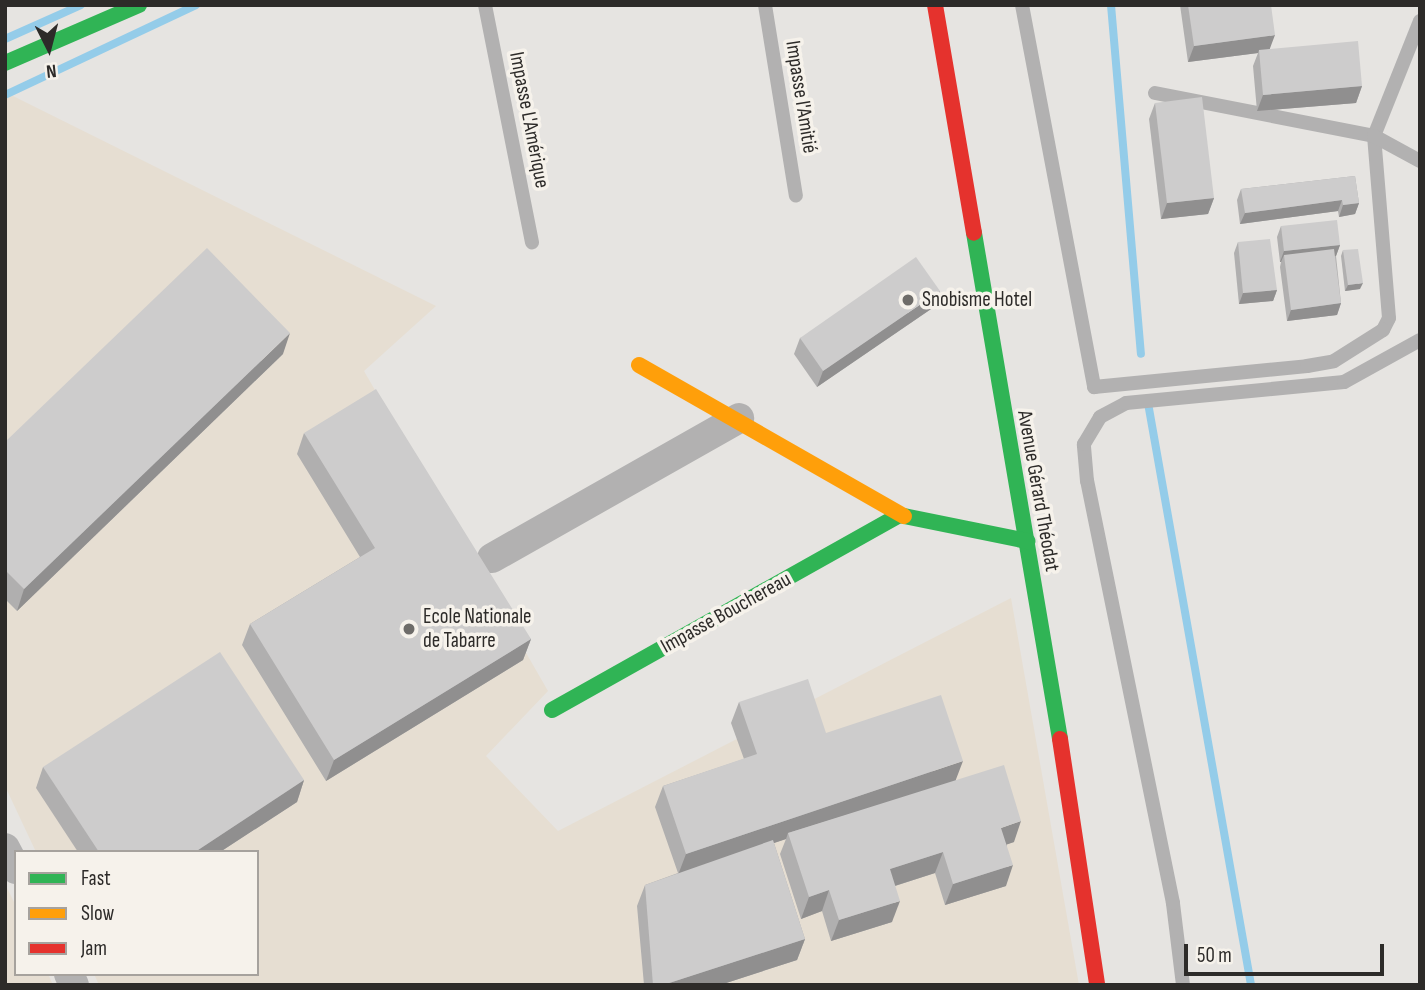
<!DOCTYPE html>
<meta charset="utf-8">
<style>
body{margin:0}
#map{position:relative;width:1425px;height:990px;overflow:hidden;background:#e6e4e1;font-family:"Sofia Sans Condensed",sans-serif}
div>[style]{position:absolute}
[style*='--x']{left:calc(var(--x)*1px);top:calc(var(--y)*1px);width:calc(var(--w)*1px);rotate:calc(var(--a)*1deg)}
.industrial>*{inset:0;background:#e6ded2}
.stream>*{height:8px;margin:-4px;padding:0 4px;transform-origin:4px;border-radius:4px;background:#94cce9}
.lane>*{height:14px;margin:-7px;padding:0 7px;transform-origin:7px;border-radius:7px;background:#b2b1b1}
.street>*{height:30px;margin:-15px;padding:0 15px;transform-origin:15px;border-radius:15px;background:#b2b1b1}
.fast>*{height:16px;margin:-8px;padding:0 8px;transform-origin:8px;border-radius:8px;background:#30b455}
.slow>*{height:16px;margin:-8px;padding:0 8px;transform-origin:8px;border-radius:8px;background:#ff9f0a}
.jam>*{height:16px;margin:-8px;padding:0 8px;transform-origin:8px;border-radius:8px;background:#e5322d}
.wall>*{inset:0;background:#b0afaf}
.shaded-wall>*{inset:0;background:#908f8f}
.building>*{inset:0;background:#cdcccc}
.dots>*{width:19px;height:19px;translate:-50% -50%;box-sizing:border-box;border:4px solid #f6f2eb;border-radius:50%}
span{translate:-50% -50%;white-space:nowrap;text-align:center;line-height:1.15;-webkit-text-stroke:7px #f6f2eb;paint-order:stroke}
.street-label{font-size:21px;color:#2d2b29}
.poi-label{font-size:21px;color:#2d2b29}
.left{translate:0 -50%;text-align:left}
.frame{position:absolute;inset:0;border:7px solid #2d2b29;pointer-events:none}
.legend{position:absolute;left:14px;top:850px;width:245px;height:126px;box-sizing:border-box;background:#f6f2eb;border:2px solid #a6a29d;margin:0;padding:9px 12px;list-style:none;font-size:21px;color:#2d2b29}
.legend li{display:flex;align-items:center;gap:14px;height:35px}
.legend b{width:35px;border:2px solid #a6a29d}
.north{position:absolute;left:14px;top:14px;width:70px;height:70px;-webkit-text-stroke:5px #f6f2eb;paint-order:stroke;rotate:174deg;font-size:19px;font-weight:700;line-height:28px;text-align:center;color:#2d2b29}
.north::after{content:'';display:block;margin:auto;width:24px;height:32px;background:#2d2b29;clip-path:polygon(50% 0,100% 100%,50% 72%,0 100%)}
.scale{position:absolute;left:1184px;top:944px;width:200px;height:32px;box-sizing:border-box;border:4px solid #2d2b29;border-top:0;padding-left:9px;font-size:21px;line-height:24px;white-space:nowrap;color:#2d2b29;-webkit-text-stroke:5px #f6f2eb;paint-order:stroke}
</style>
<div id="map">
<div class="industrial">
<i style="clip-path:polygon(11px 95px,436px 306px,364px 371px,548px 691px,486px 756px,558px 831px,1011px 598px,1079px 985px,99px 985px,94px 974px,257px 974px,257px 852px,36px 852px,5px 786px,5px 98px)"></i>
<i style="clip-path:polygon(5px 884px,16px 906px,16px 974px,48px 974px,53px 985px,5px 985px)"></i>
</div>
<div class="stream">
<i style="--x:1111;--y:5;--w:350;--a:85.1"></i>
<i style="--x:5;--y:39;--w:83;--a:-24.1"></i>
<i style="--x:5;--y:95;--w:211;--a:-25.2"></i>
<i style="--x:1148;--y:403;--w:591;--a:79.96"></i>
</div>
<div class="lane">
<i style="--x:485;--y:5;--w:242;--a:78.8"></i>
<i style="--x:765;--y:5;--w:193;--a:80.8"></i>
<i style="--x:1022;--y:5;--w:389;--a:79.3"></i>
<i style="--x:1094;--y:387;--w:214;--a:-5.6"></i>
<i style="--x:1307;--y:366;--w:27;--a:-10"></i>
<i style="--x:1334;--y:361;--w:58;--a:-32.3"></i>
<i style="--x:1383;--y:330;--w:13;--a:-63"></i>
<i style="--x:1389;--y:318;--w:183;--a:-94.7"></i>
<i style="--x:1374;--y:136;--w:124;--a:-68.2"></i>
<i style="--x:1155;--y:93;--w:223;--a:11.1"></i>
<i style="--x:1374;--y:136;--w:52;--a:28.5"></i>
<i style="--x:1183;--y:985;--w:83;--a:-97"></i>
<i style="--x:1173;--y:903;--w:431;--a:-101.5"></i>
<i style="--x:1087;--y:481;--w:37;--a:-95"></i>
<i style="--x:1084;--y:444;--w:31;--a:-59"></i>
<i style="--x:1100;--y:417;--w:30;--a:-28"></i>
<i style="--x:1126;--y:403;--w:219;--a:-5.5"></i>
<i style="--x:1344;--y:382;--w:87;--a:-28.9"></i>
</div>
<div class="street">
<i style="--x:492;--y:558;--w:284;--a:-29.5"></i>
<i style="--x:5;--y:848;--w:24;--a:62"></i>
<i style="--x:69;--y:974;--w:12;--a:66"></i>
</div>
<div class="fast">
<i style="--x:5;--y:63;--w:146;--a:-23.4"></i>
<i style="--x:974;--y:233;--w:513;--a:80.35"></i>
<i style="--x:904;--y:516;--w:126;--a:11.5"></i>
<i style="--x:552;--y:710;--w:399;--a:-29.3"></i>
</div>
<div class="slow">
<i style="--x:639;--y:365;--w:305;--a:29.7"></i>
</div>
<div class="jam">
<i style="--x:935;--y:5;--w:231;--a:80.3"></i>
<i style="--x:1060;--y:739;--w:249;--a:81.4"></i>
</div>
<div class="wall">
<i style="clip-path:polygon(1180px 5px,1271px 5px,1270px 49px,1362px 86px,1356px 103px,1257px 111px,1253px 66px,1258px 53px,1188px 62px)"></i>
<i style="clip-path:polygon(1155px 103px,1214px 198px,1208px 214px,1161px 219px,1149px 119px)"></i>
<i style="clip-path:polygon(1355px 176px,1359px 203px,1355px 214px,1339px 217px,1338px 211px,1240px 224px,1237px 200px,1241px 189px)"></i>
<i style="clip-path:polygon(1281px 226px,1340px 245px,1336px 256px,1341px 303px,1337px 315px,1287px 321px,1280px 267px,1281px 262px,1280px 262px,1277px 237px)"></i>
<i style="clip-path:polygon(1238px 242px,1277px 290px,1273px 301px,1239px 304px,1234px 253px)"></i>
<i style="clip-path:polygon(1343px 250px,1360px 289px,1345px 291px,1341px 256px)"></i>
<i style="clip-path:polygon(934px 307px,817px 387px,794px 354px,800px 338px)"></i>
<i style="clip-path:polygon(283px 354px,17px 611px,5px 599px,5px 442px)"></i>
<i style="clip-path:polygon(304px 433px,531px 639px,523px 660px,326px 781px,242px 645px,250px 624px,360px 557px,297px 454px)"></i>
<i style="clip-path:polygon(739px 702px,956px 780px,1014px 842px,1007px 844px,1006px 886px,945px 905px,935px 873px,895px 886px,892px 922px,831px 941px,822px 911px,801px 919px,780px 854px,786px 839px,774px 843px,805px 939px,797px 960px,720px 985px,644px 985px,637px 906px,645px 885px,678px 873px,655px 807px,663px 786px,744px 759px,731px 723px)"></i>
<i style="clip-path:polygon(43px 767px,304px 780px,297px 802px,220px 852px,78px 852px,36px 788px)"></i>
</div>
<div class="shaded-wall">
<i style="clip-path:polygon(1275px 35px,1269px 51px,1259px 50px,1258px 53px,1188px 62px,1194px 46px)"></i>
<i style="clip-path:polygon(1362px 86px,1356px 103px,1257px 111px,1263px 95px)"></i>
<i style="clip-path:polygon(1214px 198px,1208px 214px,1161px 219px,1167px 203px)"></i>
<i style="clip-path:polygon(1342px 200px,1338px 211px,1240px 224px,1245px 213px)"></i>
<i style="clip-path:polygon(1359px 203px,1355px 214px,1339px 217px,1343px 205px)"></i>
<i style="clip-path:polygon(1340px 245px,1336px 256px,1284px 255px,1281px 262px,1280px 262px,1284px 251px)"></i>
<i style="clip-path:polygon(1363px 283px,1360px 289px,1345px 291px,1348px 285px)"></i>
<i style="clip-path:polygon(1277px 290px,1273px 301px,1239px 304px,1243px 293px)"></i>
<i style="clip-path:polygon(940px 291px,934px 307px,817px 387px,823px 371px)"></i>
<i style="clip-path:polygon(1341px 303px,1337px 315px,1287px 321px,1291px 310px)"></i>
<i style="clip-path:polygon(290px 333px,283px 354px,17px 611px,24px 589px)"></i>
<i style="clip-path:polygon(531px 639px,523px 660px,326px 781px,334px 760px)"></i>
<i style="clip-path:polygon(963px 761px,955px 782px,788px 833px,786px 839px,678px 875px,686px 854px)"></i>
<i style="clip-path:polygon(304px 780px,297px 802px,220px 852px,195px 852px)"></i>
<i style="clip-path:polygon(1021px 821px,1014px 842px,994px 849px,1001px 828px)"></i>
<i style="clip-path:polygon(943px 852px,935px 873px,882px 890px,890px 869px)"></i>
<i style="clip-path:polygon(1013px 865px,1006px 886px,945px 905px,953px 884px)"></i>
<i style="clip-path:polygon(829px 890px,822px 911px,801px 919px,809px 897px)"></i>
<i style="clip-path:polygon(900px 901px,892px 922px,831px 941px,839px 920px)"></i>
<i style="clip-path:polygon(805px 939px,797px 960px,720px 985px,663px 985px)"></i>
</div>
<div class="building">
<i style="clip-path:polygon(1188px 5px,1271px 5px,1275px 35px,1194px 46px)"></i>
<i style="clip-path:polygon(1358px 41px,1362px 86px,1263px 95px,1259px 50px)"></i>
<i style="clip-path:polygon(1202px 97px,1214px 198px,1167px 203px,1155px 103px)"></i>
<i style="clip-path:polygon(1355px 176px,1359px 203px,1343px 205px,1342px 200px,1245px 213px,1241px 189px)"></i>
<i style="clip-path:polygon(1337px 220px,1340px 245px,1284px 251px,1281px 226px)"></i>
<i style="clip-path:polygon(1270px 239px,1277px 290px,1243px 293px,1238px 242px)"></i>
<i style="clip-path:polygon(207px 248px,290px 333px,24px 589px,5px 570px,5px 442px)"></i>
<i style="clip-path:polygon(1334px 249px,1341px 303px,1291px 310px,1284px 255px)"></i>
<i style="clip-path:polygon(1358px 249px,1363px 283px,1348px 285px,1343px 250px)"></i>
<i style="clip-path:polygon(916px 257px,940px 291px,823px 371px,800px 338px)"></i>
<i style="clip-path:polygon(376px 389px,531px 639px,334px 760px,250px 624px,375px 548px,304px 433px)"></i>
<i style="clip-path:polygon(220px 652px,304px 780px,195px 852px,99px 852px,43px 767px)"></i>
<i style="clip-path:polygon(808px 679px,826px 733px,941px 695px,963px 761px,686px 854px,663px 786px,757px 754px,739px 702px)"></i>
<i style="clip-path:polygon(1004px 765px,1021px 821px,1001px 828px,1013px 865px,953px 884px,943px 852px,890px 869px,900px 901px,839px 920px,829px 890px,809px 897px,788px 833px)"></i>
<i style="clip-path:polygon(773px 840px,805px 939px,663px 985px,653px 985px,645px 885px)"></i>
</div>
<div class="dots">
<i style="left:908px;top:300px;background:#6e6c69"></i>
<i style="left:409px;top:629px;background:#6e6c69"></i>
</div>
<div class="street-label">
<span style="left:801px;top:97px;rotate:81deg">Impasse l'Amitié</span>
<span style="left:529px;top:120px;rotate:79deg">Impasse L'Amérique</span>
<span style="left:1038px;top:491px;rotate:80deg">Avenue Gérard Théodat</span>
<span style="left:726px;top:613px;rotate:-29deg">Impasse Bouchereau</span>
</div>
<div class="poi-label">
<span class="left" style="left:922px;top:300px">Snobisme Hotel</span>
<span class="left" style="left:423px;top:629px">Ecole Nationale<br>de Tabarre</span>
</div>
<div class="frame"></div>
<ul class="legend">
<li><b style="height:9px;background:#30b455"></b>Fast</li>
<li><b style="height:9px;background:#ff9f0a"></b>Slow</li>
<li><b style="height:9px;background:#e5322d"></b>Jam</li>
</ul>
<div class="north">N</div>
<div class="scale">50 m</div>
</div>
